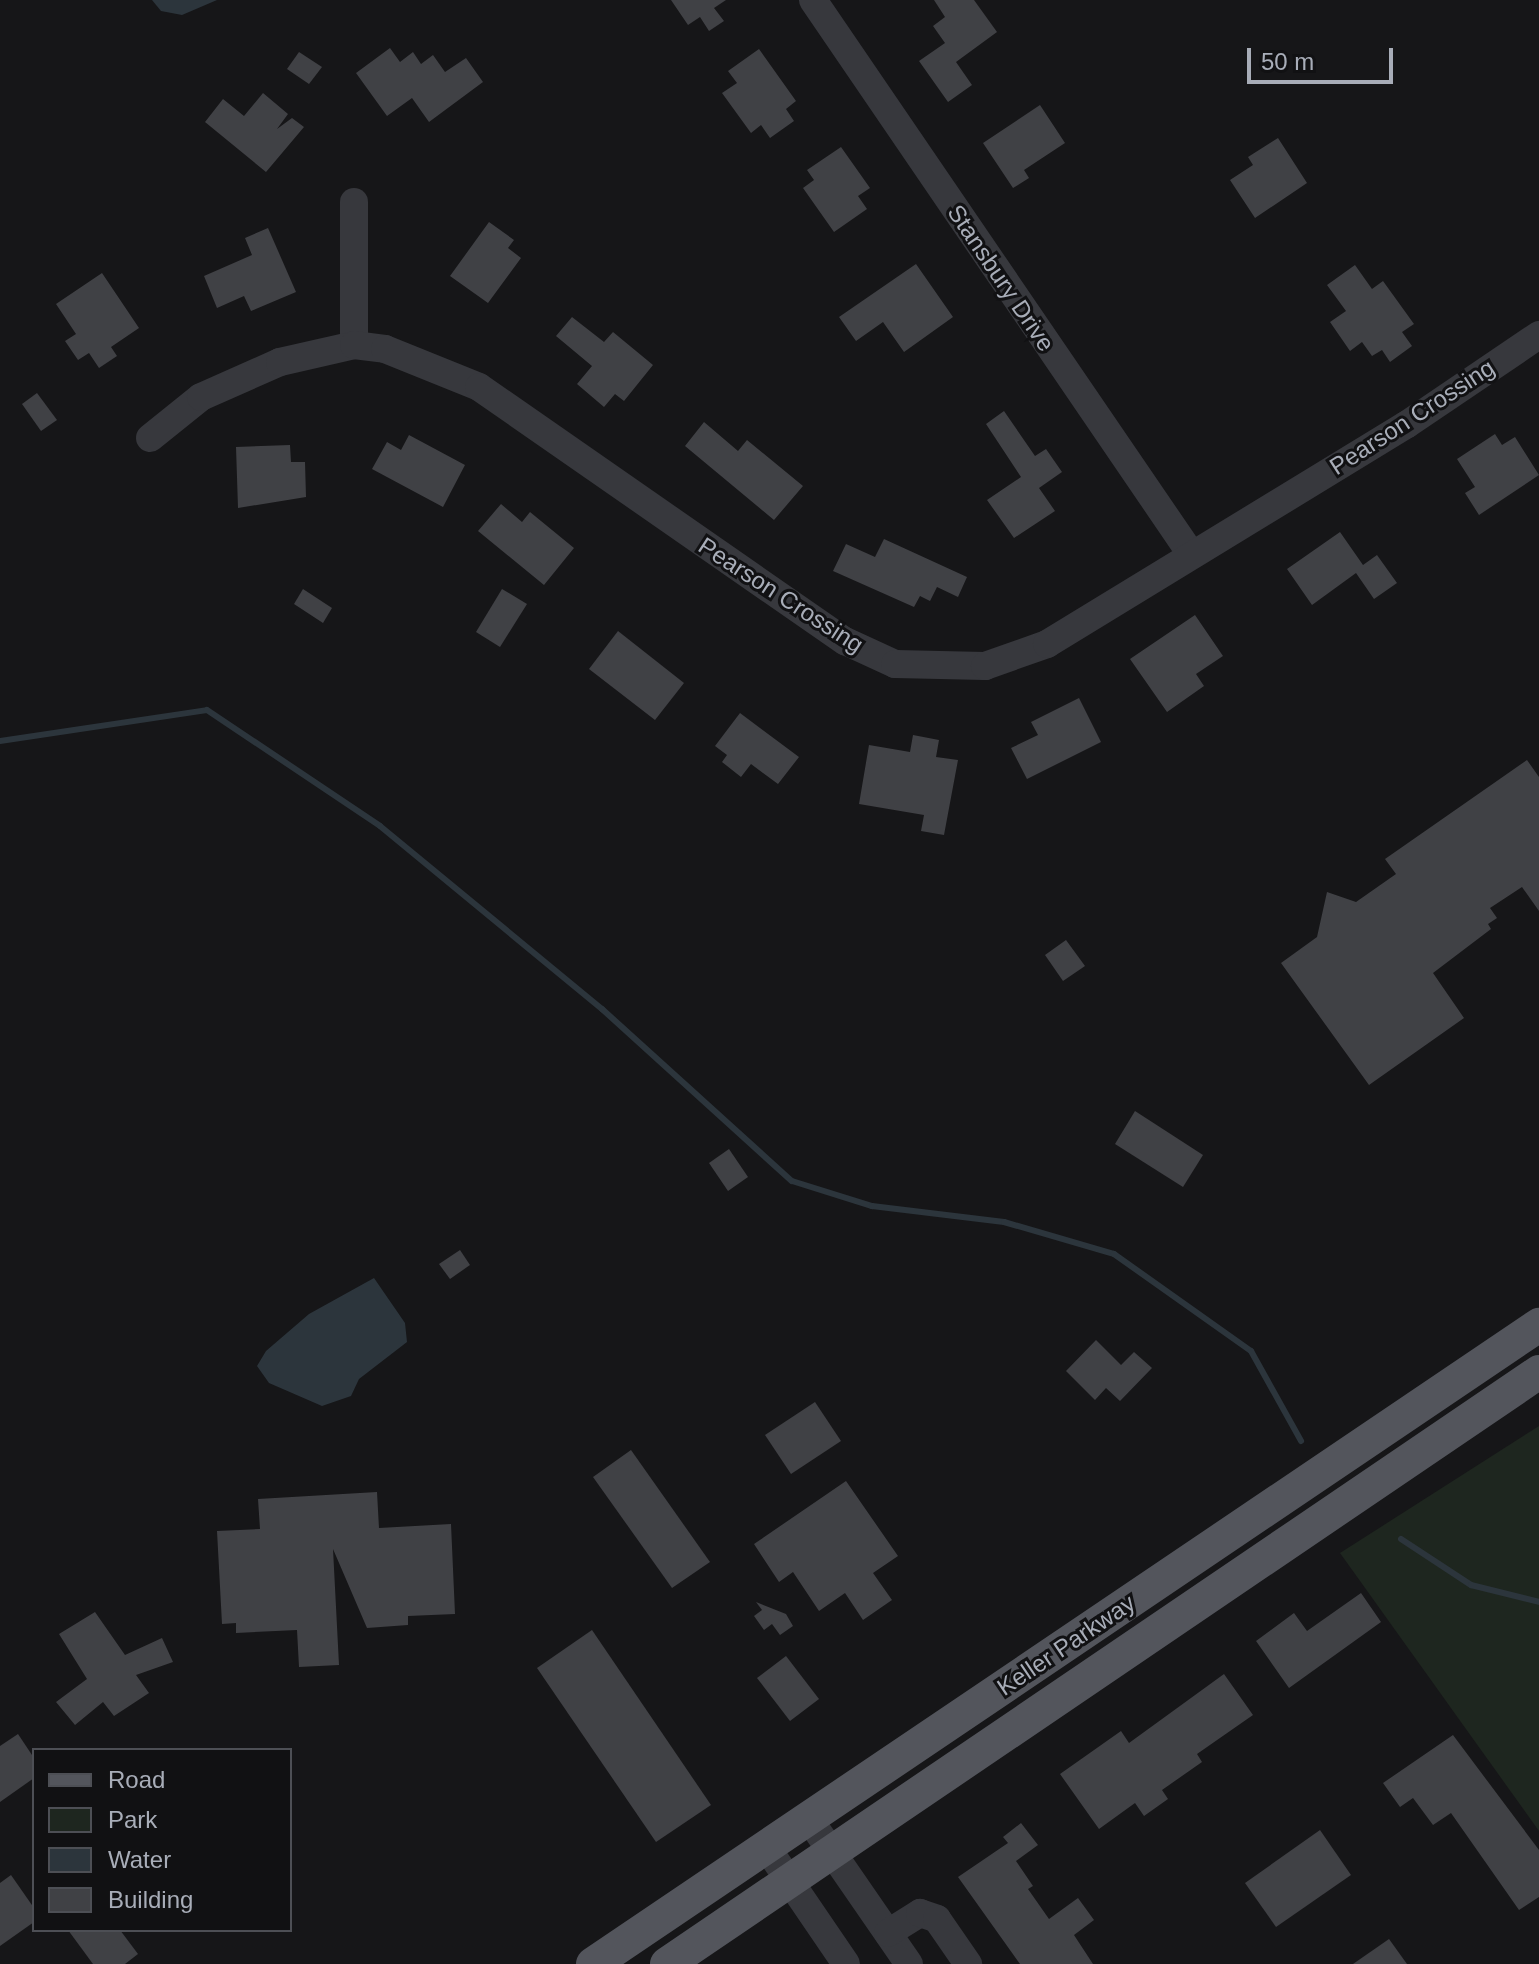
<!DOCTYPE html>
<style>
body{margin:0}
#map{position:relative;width:1539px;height:1964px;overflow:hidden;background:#161618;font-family:Arial,sans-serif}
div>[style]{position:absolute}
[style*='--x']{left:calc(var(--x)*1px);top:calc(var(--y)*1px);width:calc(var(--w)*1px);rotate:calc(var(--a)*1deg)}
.green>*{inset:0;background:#1e261f}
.water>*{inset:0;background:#2c353c}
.stream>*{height:6px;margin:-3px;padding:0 3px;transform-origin:3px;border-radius:3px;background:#2c353c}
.building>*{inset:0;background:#404145}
.minor>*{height:28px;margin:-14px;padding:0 14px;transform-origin:14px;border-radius:14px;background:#37383d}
.major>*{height:34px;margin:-17px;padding:0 17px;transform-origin:17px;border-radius:17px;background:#53555c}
span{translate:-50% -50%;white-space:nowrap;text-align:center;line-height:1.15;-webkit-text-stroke:6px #111113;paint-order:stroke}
.street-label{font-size:24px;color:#a8adb8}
.legend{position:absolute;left:32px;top:1748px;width:260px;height:184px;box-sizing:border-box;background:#111113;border:2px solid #4d4f55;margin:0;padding:10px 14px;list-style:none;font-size:24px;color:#a8adb8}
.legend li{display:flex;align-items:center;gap:16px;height:40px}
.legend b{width:40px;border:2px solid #4d4f55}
.scale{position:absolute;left:1247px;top:48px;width:146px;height:36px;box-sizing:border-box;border:4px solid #a8adb8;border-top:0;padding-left:10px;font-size:24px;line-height:28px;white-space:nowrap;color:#a8adb8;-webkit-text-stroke:6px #111113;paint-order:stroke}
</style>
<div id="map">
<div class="green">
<i style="clip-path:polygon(1539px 1426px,1539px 1831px,1340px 1553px)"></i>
</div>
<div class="water">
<i style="clip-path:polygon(152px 0,217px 0,182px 15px,161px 11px)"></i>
<i style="clip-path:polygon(374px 1278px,405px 1323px,407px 1342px,359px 1379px,351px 1396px,322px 1406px,269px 1383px,257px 1366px,266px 1351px,309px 1314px)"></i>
</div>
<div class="stream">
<i style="--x:0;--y:741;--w:209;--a:-8.5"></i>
<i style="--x:207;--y:710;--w:208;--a:33.8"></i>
<i style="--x:380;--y:826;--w:288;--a:39.5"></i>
<i style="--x:602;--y:1009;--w:256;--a:42.2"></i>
<i style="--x:792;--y:1181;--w:84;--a:17.4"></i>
<i style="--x:872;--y:1206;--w:133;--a:6.9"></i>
<i style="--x:1004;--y:1222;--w:115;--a:16.2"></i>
<i style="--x:1114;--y:1254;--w:168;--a:35.3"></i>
<i style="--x:1251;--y:1351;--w:103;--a:60.9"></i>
<i style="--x:1401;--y:1539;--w:84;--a:33.3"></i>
<i style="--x:1471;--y:1585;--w:70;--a:14"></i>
</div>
<div class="building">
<i style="clip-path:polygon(671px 0,726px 0,714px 8px,724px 21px,709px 31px,700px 17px,688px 25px)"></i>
<i style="clip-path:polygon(934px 0,974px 0,997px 32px,956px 62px,972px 85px,948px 102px,919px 61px,945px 43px,933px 26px,945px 17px)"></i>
<i style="clip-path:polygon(390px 48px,400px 62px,413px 52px,421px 64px,433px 55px,445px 72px,466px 58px,483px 82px,429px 122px,412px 98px,387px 116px,356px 73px)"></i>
<i style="clip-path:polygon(759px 49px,796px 101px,786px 109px,794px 121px,770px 138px,761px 125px,751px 133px,722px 93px,737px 83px,728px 71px)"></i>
<i style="clip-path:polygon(299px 52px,322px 67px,309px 84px,287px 69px)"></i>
<i style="clip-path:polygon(263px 93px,288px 114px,277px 129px,292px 118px,304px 127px,266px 172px,205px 122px,223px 99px,244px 116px)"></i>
<i style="clip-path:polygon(1040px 105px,1065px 143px,1024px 170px,1029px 178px,1013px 188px,983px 143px)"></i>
<i style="clip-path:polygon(1278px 138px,1307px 183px,1255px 218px,1230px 180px,1253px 165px,1248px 157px)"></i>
<i style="clip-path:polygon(841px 147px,870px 188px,858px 196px,867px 209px,834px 232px,803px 188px,814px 180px,807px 170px)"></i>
<i style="clip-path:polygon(489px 222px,514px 240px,508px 248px,521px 258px,488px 303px,450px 276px)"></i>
<i style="clip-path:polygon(268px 228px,296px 292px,251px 311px,244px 296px,217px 308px,204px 276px,252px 255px,245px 238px)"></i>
<i style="clip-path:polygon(916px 264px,953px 317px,904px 352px,883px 322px,856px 341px,839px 317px)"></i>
<i style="clip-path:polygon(1355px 265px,1372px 289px,1383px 281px,1414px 324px,1402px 332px,1412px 346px,1390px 362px,1382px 350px,1372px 356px,1362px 342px,1350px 351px,1330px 322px,1346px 311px,1327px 285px)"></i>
<i style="clip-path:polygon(102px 273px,139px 328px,111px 347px,117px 356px,99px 368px,89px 353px,78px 360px,65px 341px,76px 334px,56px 304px)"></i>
<i style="clip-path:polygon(572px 317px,604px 342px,613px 332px,653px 365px,624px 401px,615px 394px,604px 407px,577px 384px,592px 366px,556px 336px)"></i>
<i style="clip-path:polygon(37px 393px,57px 420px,41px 431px,22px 404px)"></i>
<i style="clip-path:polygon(1004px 411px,1035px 456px,1046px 449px,1062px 472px,1039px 488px,1055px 511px,1014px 538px,987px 500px,1021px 477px,986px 424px)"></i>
<i style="clip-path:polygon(704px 422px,738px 451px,747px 440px,803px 486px,774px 520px,685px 446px)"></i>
<i style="clip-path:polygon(1495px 434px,1502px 445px,1515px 437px,1539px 475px,1479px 515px,1465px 493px,1475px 487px,1457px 459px)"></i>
<i style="clip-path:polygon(409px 435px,465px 465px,443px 507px,372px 469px,387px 442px,401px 450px)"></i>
<i style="clip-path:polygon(290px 445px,291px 462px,305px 462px,306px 497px,238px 508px,236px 447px)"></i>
<i style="clip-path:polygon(501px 504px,522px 522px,530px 512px,574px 548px,544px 585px,478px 531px)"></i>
<i style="clip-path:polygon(1340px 532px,1363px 565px,1377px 555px,1397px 583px,1374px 599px,1356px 573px,1312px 605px,1287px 569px)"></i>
<i style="clip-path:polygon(884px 539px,967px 577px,958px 597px,937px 587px,930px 601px,920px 596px,914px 607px,833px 571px,846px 544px,875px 557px)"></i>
<i style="clip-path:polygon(303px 589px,332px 608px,323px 623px,294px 604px)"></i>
<i style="clip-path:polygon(502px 589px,527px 604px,500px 647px,476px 632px)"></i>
<i style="clip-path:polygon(1195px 615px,1223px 656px,1196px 674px,1204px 686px,1167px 712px,1130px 659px)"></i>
<i style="clip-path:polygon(618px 631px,684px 683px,655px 720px,589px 669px)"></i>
<i style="clip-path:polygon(1079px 698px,1101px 742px,1027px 779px,1011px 748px,1038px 735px,1031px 722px)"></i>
<i style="clip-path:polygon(740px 713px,799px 757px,778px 784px,751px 764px,741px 777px,722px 762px,727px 755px,715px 746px)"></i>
<i style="clip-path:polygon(913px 735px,939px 740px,936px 757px,958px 760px,944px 835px,921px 831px,924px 815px,859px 804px,869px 745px,910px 752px)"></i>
<i style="clip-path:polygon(1527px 760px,1539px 777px,1539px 911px,1522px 887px,1490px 908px,1497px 918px,1488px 924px,1491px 929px,1433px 973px,1464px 1018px,1369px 1085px,1281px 963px,1317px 937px,1327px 892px,1356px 902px,1396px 874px,1385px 859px)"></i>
<i style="clip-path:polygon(1066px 940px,1085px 966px,1063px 981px,1045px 955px)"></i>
<i style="clip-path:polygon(1135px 1111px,1203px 1155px,1183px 1187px,1115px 1144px)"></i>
<i style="clip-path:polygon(729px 1149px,748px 1177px,728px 1191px,709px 1163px)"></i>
<i style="clip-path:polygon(460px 1250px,470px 1265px,450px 1279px,439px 1264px)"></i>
<i style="clip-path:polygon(1096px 1340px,1121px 1365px,1134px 1352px,1152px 1368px,1120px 1401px,1106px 1388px,1095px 1400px,1066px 1371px)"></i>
<i style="clip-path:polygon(815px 1402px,841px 1441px,791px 1474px,765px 1435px)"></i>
<i style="clip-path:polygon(631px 1450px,710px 1562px,672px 1588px,593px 1477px)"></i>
<i style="clip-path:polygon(846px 1481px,898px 1556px,873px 1573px,892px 1600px,863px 1620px,845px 1593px,819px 1611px,793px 1572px,779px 1582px,754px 1544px)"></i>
<i style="clip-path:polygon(377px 1492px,379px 1528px,451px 1524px,455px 1614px,408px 1616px,408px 1625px,367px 1628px,333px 1549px,339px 1665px,299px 1667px,297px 1630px,236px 1633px,236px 1623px,222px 1624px,217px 1531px,260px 1529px,258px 1499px)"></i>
<i style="clip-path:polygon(1361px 1593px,1381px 1622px,1289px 1688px,1256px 1641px,1294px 1613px,1307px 1631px)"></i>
<i style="clip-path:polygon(756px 1602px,786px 1614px,793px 1626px,780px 1635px,772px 1624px,764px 1630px,754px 1616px,762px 1610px)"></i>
<i style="clip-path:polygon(95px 1612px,125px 1655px,162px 1638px,173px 1662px,136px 1675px,149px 1693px,114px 1716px,103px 1702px,75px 1725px,56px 1702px,87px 1679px,59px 1634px)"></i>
<i style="clip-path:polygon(592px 1630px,711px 1805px,656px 1842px,537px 1668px)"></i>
<i style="clip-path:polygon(786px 1656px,819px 1699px,790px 1721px,757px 1678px)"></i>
<i style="clip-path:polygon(1224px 1674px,1253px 1715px,1197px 1754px,1202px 1762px,1162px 1790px,1168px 1799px,1144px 1816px,1135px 1803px,1099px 1829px,1060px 1774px,1121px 1731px,1129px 1743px)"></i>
<i style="clip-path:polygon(18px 1734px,34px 1758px,34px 1778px,0 1802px,0 1746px)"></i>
<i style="clip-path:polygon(1453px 1735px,1539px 1850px,1539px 1897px,1519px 1910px,1451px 1813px,1433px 1825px,1413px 1798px,1400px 1807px,1383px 1783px)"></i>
<i style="clip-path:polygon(1021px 1823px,1038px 1845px,1016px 1861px,1033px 1886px,1028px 1889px,1049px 1919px,1078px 1898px,1094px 1920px,1074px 1935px,1093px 1964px,1020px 1964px,958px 1877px,1008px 1843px,1003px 1837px)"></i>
<i style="clip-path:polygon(1320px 1830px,1351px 1875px,1276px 1927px,1245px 1883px)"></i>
<i style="clip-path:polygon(11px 1875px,34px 1908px,34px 1922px,0 1946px,0 1883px)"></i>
<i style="clip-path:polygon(68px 1930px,120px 1930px,138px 1954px,125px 1964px,93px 1964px)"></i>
<i style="clip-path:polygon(1389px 1939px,1407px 1964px,1353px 1964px)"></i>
</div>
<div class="minor">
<i style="--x:813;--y:0;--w:671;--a:55.69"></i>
<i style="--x:354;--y:345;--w:143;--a:-90"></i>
<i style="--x:150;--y:438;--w:65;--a:-38.8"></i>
<i style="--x:201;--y:397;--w:86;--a:-23.9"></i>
<i style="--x:280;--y:362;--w:76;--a:-12.9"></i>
<i style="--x:354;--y:345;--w:31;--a:7"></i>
<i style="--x:385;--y:349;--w:101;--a:22"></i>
<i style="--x:479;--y:387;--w:446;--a:34.8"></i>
<i style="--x:845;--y:641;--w:55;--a:24.7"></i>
<i style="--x:895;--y:664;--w:90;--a:1.3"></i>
<i style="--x:985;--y:666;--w:66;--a:-19.5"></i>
<i style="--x:1047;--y:644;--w:421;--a:-31.4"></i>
<i style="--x:1406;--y:425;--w:161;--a:-34.1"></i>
<i style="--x:809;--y:1819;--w:176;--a:55.4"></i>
<i style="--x:767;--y:1848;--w:140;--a:55.7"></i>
<i style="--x:888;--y:1933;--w:38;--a:-32"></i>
<i style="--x:920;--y:1913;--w:18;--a:19"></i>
<i style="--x:937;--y:1919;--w:55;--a:55.4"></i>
</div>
<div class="major">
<i style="--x:593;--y:1964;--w:1142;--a:-34.04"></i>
<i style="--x:667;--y:1964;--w:1054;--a:-34.17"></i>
</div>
<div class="street-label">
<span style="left:1001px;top:278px;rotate:56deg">Stansbury Drive</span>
<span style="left:1412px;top:417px;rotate:-33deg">Pearson Crossing</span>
<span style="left:781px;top:595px;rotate:33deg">Pearson Crossing</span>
<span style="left:1066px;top:1645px;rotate:-34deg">Keller Parkway</span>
</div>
<ul class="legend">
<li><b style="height:10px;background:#53555c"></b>Road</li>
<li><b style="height:22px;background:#1e261f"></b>Park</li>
<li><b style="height:22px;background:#2c353c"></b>Water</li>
<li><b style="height:22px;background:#404145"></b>Building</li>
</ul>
<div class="scale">50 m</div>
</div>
